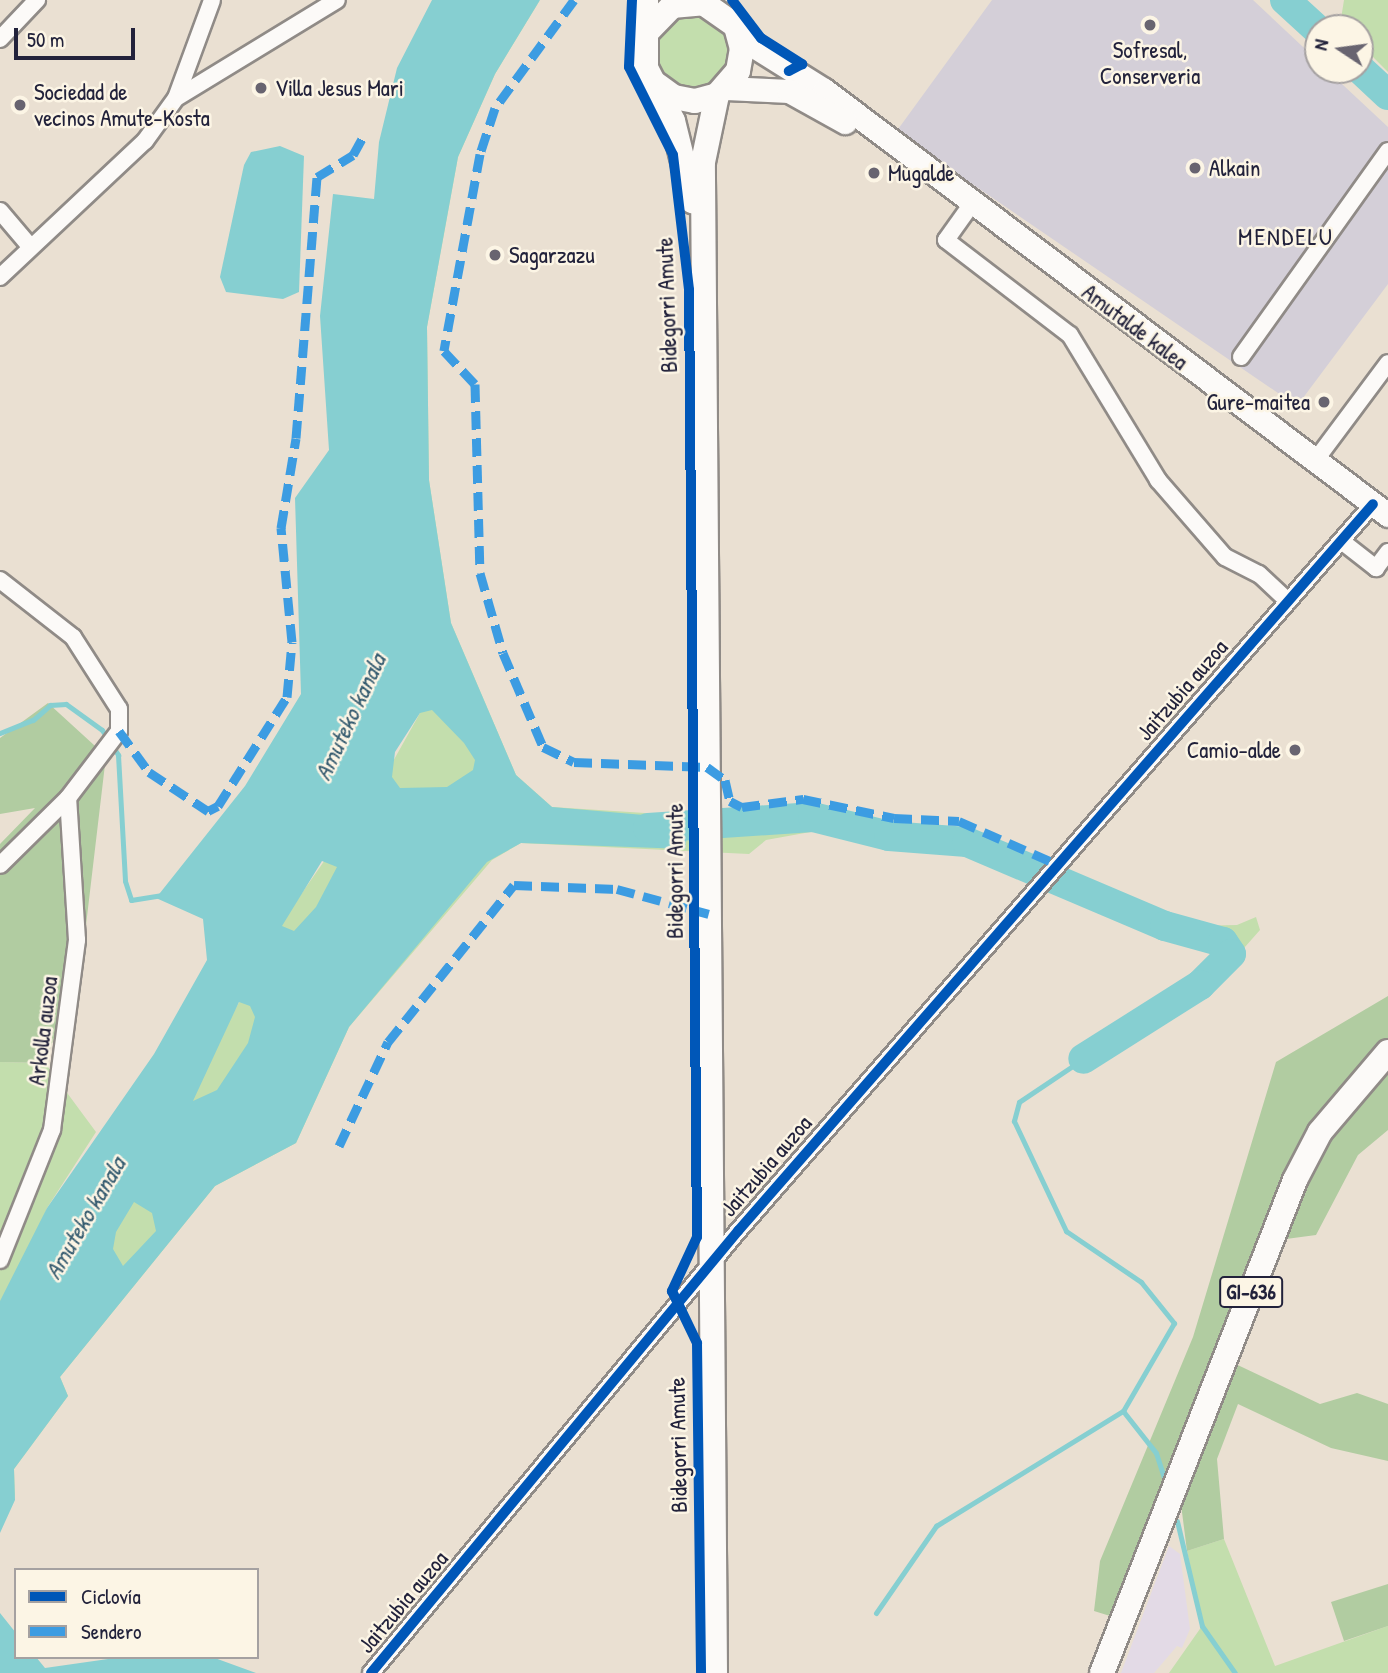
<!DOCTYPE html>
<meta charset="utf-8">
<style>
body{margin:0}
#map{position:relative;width:1388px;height:1673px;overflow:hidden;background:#eae0d2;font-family:"Patrick Hand",sans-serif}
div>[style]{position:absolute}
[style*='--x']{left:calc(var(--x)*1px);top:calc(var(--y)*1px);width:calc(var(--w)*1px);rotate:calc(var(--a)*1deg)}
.built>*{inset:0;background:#e3dae6}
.industrial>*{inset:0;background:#d4cfd8}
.green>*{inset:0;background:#c3dead}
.round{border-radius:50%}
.forest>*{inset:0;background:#b1cca1}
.water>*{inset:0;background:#86cfd1}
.stream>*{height:5px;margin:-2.5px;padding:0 2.5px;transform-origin:2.5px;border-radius:2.5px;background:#86cfd1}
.river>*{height:30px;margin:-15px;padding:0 15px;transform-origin:15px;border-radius:15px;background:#86cfd1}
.roads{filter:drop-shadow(2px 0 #908b87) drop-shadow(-2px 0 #908b87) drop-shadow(0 2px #908b87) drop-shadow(0 -2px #908b87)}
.street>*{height:16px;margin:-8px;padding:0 8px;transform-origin:8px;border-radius:8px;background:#fcfaf8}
.secondary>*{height:23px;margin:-11.5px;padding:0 11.5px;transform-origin:11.5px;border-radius:11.5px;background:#fcfaf8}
.primary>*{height:24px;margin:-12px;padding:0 12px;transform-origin:12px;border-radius:12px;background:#fcfaf8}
.quiet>*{height:9px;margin-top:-4.5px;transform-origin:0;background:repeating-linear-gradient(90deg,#3c9ce2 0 18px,transparent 0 27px)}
.cycleway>*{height:10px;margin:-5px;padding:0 5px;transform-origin:5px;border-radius:5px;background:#0057b8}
.dots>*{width:19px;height:19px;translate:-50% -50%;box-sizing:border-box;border:4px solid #fcf5e5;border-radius:50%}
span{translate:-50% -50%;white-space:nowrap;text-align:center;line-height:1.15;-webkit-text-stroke:5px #fcf5e5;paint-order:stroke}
.shield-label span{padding:2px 5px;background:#fcf5e5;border:2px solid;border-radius:5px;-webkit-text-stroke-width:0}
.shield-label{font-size:21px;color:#22223b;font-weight:700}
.poi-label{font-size:23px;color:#22223b}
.left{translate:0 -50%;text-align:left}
.right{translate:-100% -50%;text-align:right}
.street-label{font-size:23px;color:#22223b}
.neighbourhood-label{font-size:24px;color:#22223b;letter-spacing:2px}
.water-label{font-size:24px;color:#365c70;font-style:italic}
.legend{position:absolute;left:14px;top:1568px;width:245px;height:91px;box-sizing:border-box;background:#fcf5e5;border:2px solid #a5a1a1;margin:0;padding:9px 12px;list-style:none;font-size:21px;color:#22223b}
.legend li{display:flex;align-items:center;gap:14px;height:35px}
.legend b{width:35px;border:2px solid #a5a1a1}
.north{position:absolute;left:1304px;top:14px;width:70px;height:70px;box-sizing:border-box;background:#fcf5e5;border:2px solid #a5a1a1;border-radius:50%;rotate:283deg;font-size:19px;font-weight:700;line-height:28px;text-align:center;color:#22223b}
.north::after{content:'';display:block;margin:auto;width:24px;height:32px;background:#686470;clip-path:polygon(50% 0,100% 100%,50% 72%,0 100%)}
.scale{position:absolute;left:14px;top:28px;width:121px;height:32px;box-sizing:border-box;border:4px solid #22223b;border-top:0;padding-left:9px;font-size:21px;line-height:24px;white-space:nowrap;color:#22223b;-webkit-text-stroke:5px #fcf5e5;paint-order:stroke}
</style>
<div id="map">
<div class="built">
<i style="clip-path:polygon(1169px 1546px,1180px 1554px,1190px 1629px,1182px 1648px,1177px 1646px,1154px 1673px,1121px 1673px)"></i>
</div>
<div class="industrial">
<i style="clip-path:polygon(992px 0,1253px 0,1318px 61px,1318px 70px,1327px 70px,1388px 127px,1388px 284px,1297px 406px,896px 132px)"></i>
</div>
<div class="green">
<i style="clip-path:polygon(540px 0,495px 74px,458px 157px,427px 327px,429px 480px,451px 623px,516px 775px,552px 807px,738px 819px,807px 809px,885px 826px,974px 834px,1143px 914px,1191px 926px,1237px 925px,1256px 917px,1260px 930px,1221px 974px,1175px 1005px,1172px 997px,1217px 954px,1204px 941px,1153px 929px,1087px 895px,956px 850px,890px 850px,827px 829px,766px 840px,749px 854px,521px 843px,492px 860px,349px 1027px,296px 1143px,215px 1186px,60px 1377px,68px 1396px,14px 1469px,15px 1500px,0 1414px,192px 1101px,208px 1059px,288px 913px,391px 765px,420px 713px,414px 405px,452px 116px)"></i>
<i style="clip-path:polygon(1344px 0,1388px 0,1388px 72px,1360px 44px,1360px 28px,1340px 25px)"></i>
<i class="round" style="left:657px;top:15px;width:72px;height:72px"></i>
<i style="clip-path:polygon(0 1062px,45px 1063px,96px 1132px,47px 1208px,0 1332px)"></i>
<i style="clip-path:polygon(1224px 1539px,1275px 1666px,1388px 1626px,1388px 1673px,1169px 1673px,1202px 1626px,1187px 1551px)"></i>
</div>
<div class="forest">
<i style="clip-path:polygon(48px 703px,106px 756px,82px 959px,45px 1063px,0 1062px,0 844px,35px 808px,0 814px,0 738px)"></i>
<i style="clip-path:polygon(1388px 996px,1388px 1130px,1358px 1155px,1316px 1235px,1271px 1241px,1225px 1359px,1320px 1404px,1357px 1393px,1388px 1404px,1388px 1461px,1331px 1448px,1238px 1404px,1217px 1459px,1224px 1539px,1187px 1551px,1178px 1481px,1123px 1620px,1094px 1611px,1100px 1561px,1193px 1337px,1276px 1062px)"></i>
<i style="clip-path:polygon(1388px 1584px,1388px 1626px,1344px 1641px,1331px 1602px)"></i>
</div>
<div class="water">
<i style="clip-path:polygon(evenodd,432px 0,540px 0,495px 74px,458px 157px,427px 327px,429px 480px,451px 623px,516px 775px,552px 807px,690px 819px,685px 849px,521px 843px,487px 862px,349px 1027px,296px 1143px,215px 1186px,60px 1377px,68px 1396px,14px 1469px,15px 1500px,0 1533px,0 1301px,47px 1208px,154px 1054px,207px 960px,203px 919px,156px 898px,245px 786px,301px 694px,295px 498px,329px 450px,320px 316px,333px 194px,374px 199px,379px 142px,397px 68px,432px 0,432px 710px,464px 743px,475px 760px,473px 770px,447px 787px,400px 788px,392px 777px,395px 752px,420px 713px,432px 710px,432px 0,322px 861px,337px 867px,316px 907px,294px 931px,282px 926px,322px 861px,432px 0,239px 1002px,250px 1006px,255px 1017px,248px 1043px,217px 1090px,193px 1101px,239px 1002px,432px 0,134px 1202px,152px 1213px,156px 1231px,123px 1266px,113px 1249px,116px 1232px,134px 1202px)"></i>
<i style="clip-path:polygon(280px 146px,304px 156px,299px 292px,283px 299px,226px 292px,220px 277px,244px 165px,251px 152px)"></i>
<i style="clip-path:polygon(0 1613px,16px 1633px,16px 1657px,36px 1657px,45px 1668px,122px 1657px,212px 1657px,256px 1673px,0 1673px)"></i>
</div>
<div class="stream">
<i style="--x:0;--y:733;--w:35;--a:-22"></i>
<i style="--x:33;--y:720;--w:23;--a:-41"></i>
<i style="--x:50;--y:705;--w:16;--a:-4"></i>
<i style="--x:66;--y:704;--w:44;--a:35.8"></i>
<i style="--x:102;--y:730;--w:30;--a:57"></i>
<i style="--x:118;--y:755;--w:126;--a:86.8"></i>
<i style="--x:125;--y:881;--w:20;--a:72"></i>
<i style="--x:131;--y:900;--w:30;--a:-9"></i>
<i style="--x:1083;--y:1059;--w:77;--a:146.1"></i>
<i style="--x:1019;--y:1102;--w:20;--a:105"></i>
<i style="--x:1014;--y:1121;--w:122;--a:64.7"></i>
<i style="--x:1066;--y:1231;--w:91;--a:34.2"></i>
<i style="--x:1141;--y:1282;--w:53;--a:51.2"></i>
<i style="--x:1174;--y:1323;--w:102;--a:120.1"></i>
<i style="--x:1123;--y:1411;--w:53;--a:51.8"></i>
<i style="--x:1156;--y:1453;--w:33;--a:72"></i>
<i style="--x:1177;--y:1521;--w:108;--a:76.6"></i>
<i style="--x:1202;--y:1626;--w:57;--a:54.9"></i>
<i style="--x:876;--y:1613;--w:106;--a:-55.4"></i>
<i style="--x:936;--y:1526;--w:220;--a:-31.6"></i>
</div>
<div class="river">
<i style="--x:1285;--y:0;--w:45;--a:42.3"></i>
<i style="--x:1360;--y:69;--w:38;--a:43"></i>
<i style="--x:648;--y:828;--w:165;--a:-3.8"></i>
<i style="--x:813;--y:817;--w:78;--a:14"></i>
<i style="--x:889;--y:836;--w:78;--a:4.4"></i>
<i style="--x:967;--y:842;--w:215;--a:23"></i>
<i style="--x:1165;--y:926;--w:60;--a:15.4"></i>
<i style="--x:1223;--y:942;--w:14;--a:56"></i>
<i style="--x:1231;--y:954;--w:44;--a:135"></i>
<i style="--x:1200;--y:985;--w:138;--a:147.7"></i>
</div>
<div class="roads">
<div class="street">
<i style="--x:0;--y:39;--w:54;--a:-46.5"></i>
<i style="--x:178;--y:97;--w:186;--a:-31.4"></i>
<i style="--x:971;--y:205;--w:43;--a:125.5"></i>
<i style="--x:946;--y:240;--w:156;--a:37.5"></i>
<i style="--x:1070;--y:335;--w:170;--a:58.7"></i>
<i style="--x:1158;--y:480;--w:102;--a:49"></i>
<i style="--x:1225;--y:557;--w:38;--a:27"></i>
<i style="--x:1259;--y:574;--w:40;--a:43"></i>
<i style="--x:0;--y:211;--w:43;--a:49.7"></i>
<i style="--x:0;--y:277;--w:199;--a:-43.2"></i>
<i style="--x:145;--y:141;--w:53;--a:-54.2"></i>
<i style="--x:176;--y:98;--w:104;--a:-69.8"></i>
<i style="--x:1241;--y:357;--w:253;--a:-54.5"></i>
<i style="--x:1315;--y:461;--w:122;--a:-53.3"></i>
<i style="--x:1344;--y:543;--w:41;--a:38"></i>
<i style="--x:1376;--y:568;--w:20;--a:-53"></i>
<i style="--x:0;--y:580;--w:93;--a:38"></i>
<i style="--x:73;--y:637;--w:85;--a:57.4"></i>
<i style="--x:119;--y:709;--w:22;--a:90"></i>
<i style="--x:119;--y:731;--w:84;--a:127.3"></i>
<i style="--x:68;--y:798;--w:95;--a:135.4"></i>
<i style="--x:0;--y:1260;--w:140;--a:-68.2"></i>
<i style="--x:52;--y:1130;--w:192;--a:-82.5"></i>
<i style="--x:77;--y:940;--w:142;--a:-93.6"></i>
<i style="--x:371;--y:1673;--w:575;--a:-50.3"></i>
<i style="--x:738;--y:1231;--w:965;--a:-48.86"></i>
</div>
<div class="secondary">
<i style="--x:741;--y:38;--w:98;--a:32.1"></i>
<i style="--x:824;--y:90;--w:706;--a:37"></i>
<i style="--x:726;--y:88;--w:63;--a:2.7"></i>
<i style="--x:789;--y:91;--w:64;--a:29"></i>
</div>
<div class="primary">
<i style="--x:646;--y:0;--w:68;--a:90"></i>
<i style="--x:646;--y:68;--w:59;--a:63"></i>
<i style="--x:673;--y:121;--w:83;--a:76.1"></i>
<i style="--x:648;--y:31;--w:35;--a:-46"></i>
<i style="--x:672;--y:6;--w:34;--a:-5"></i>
<i style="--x:653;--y:82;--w:26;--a:36"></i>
<i style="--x:674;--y:97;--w:21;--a:11"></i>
<i style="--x:695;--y:101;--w:23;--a:-15"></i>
<i style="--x:717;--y:95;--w:32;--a:-49"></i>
<i style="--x:738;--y:71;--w:22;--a:-80"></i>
<i style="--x:742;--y:49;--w:24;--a:-105"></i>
<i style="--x:736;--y:26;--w:45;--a:-144.9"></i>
<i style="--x:715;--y:1673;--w:1511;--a:-90.46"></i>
<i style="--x:703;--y:162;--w:68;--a:-78.2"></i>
<i style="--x:1102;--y:1673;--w:529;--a:-68.62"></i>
<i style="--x:1295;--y:1180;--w:54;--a:-62.5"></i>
<i style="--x:1320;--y:1132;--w:105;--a:-49.6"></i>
</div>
</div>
<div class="quiet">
<i style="--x:574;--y:0;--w:134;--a:126.2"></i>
<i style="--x:495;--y:108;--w:48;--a:108.1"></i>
<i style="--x:480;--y:154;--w:200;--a:100.4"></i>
<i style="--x:444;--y:351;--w:45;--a:46.8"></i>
<i style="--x:475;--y:384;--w:189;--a:88.5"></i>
<i style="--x:480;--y:573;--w:83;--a:74"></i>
<i style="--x:503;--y:653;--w:102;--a:66.9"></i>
<i style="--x:543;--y:747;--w:34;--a:26"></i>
<i style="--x:574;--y:762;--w:133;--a:2.2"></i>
<i style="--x:707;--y:767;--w:22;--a:36"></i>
<i style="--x:725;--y:780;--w:22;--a:77"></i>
<i style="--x:730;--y:801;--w:13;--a:27"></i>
<i style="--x:742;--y:807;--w:62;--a:-7.5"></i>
<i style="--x:803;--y:799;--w:93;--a:11.8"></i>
<i style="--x:894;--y:818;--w:65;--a:2.6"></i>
<i style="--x:959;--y:821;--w:107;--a:23.7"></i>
<i style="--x:119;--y:731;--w:51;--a:53.8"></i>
<i style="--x:149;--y:772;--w:71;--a:33.5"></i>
<i style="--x:208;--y:811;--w:11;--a:-27"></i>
<i style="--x:218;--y:806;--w:129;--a:-57.7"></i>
<i style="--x:287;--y:697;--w:55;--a:-84.8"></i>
<i style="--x:292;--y:642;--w:115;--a:-95.5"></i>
<i style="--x:281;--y:528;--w:91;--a:-80.5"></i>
<i style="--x:296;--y:438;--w:262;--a:-85.4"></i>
<i style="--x:317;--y:177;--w:42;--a:-31.4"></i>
<i style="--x:353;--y:155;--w:23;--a:-61"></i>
<i style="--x:339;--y:1146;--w:115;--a:-64.8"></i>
<i style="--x:388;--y:1042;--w:201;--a:-51.3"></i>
<i style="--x:514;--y:885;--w:103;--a:2.2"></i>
<i style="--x:617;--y:889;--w:95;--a:15.2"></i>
</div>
<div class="cycleway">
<i style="--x:632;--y:0;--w:67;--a:92.6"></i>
<i style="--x:629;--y:67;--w:98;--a:63.4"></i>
<i style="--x:673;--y:155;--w:136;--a:83.2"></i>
<i style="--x:689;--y:290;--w:947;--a:89.52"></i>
<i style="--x:697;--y:1237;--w:60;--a:114.8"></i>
<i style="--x:672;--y:1291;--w:58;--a:64.3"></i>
<i style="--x:697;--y:1343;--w:330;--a:89.3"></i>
<i style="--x:732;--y:0;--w:48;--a:52.7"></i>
<i style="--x:761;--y:38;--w:49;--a:32.4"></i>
<i style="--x:802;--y:64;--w:15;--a:152"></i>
<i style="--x:371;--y:1673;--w:575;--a:-50.3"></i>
<i style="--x:738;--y:1231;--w:965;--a:-48.86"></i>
</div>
<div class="dots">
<i style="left:1150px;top:25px;background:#686470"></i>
<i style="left:261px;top:88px;background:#686470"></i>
<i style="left:20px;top:105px;background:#686470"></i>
<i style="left:1195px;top:168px;background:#686470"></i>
<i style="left:874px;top:173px;background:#686470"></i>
<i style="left:495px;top:255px;background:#686470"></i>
<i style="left:1324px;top:402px;background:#686470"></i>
<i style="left:1295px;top:750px;background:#686470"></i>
</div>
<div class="shield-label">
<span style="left:1251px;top:1292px">GI-636</span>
</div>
<div class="poi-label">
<span style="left:1150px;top:63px">Sofresal,<br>Conserveria</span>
<span class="left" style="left:275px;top:88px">Villa Jesus Mari</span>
<span class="left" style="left:34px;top:105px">Sociedad de<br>vecinos Amute-Kosta</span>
<span class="left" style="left:1209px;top:168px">Alkain</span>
<span class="left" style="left:888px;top:173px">Mugalde</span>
<span class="left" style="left:509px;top:255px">Sagarzazu</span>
<span class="right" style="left:1310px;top:402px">Gure-maitea</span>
<span class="right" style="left:1281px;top:750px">Camio-alde</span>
</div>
<div class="street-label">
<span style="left:667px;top:305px;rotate:-92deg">Bidegorri Amute</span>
<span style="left:1135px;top:327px;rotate:37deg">Amutalde kalea</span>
<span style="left:1182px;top:690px;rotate:-49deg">Jaitzubia auzoa</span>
<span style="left:675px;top:871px;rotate:-90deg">Bidegorri Amute</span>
<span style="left:43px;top:1031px;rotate:-83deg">Arkolla auzoa</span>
<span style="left:766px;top:1166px;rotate:-49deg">Jaitzubia auzoa</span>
<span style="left:678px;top:1445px;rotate:-91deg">Bidegorri Amute</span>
<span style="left:403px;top:1602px;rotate:-50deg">Jaitzubia auzoa</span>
</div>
<div class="neighbourhood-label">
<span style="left:1286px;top:237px">MENDELU</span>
</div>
<div class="water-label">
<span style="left:350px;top:717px;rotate:-65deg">Amuteko kanala</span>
<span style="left:85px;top:1218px;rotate:-60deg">Amuteko kanala</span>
</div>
<ul class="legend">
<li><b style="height:9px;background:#0057b8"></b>Ciclovía</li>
<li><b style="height:9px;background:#3c9ce2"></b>Sendero</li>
</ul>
<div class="north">N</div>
<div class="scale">50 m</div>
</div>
